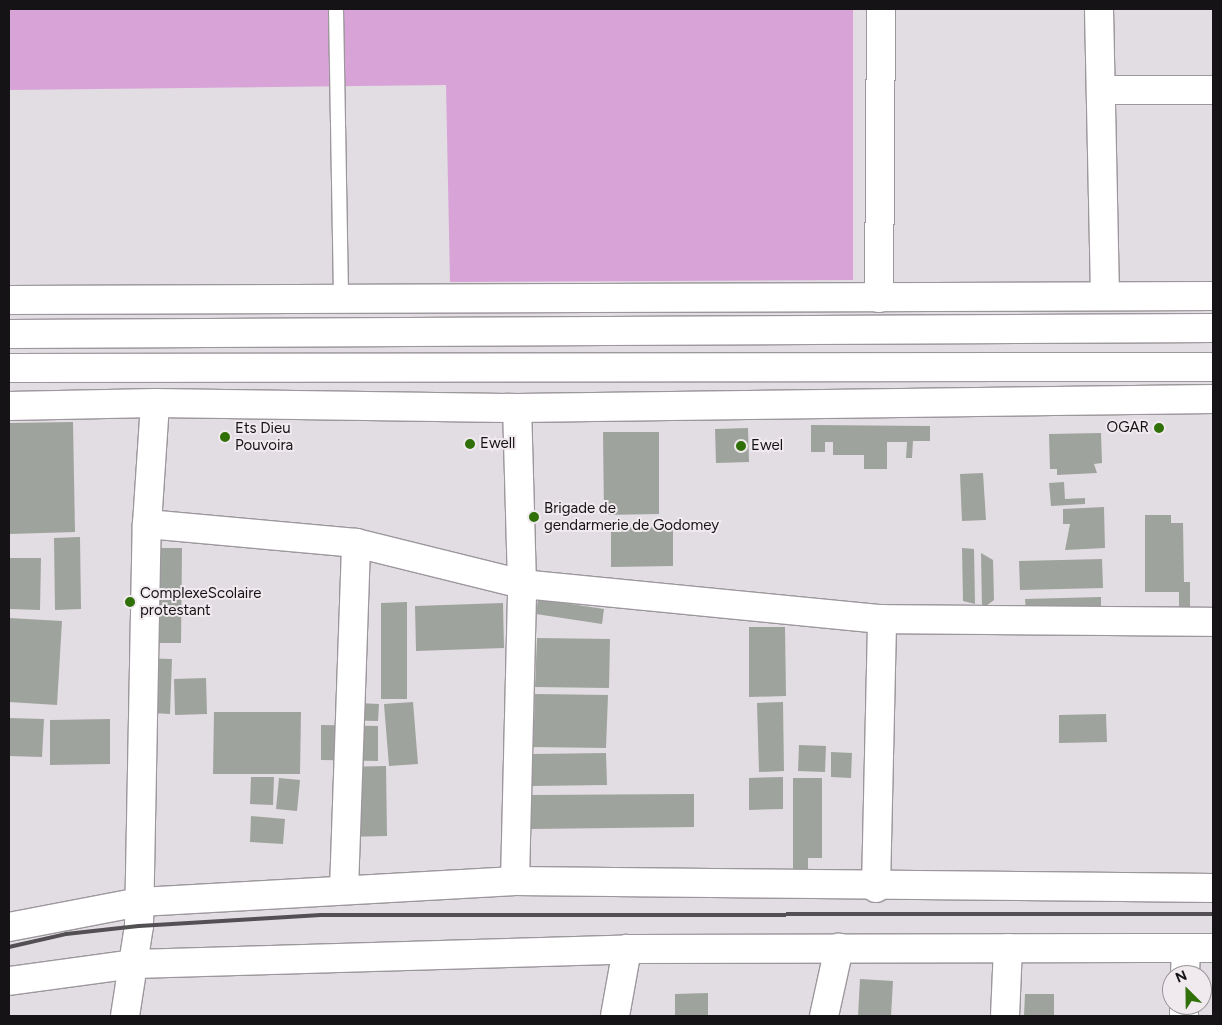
<!DOCTYPE html>
<style>
body{margin:0}
#map{position:relative;width:1222px;height:1025px;overflow:hidden;background:#e2dde2;font-family:Figtree,sans-serif}
div>[style]{position:absolute}
[style*='--x']{left:calc(var(--x)*1px);top:calc(var(--y)*1px);width:calc(var(--w)*1px);rotate:calc(var(--a)*1deg)}
.green>*{inset:0;background:#d8a4d8}
.building>*{inset:0;background:#9fa39d}
.roads{filter:drop-shadow(1px 0 #9c979c) drop-shadow(-1px 0 #9c979c) drop-shadow(0 1px #9c979c) drop-shadow(0 -1px #9c979c)}
.lane>*{height:14px;margin:-7px;padding:0 7px;transform-origin:7px;border-radius:7px;background:#fff}
.street>*{height:28px;margin:-14px;padding:0 14px;transform-origin:14px;border-radius:14px;background:#fff}
.secondary>*{height:28px;margin:-14px;padding:0 14px;transform-origin:14px;border-radius:14px;background:#fff}
.highway>*{height:28px;margin:-14px;padding:0 14px;transform-origin:14px;border-radius:14px;background:#fff}
.rail>*{height:4px;margin:-2px;padding:0 2px;transform-origin:2px;border-radius:2px;background:#535053}
.dots>*{width:14px;height:14px;translate:-50% -50%;box-sizing:border-box;border:2px solid #f0eaef;border-radius:50%}
span{translate:-50% -50%;white-space:nowrap;text-align:center;line-height:1.15;-webkit-text-stroke:4px #f0eaef;paint-order:stroke}
.poi-label{font-size:15px;color:#151315}
.left{translate:0 -50%;text-align:left}
.right{translate:-100% -50%;text-align:right}
.frame{position:absolute;inset:0;border:10px solid #151315;pointer-events:none}
.north{position:absolute;left:1162px;top:965px;width:50px;height:50px;box-sizing:border-box;background:#f0eaef;border:1px solid #989498;border-radius:50%;rotate:337deg;font-size:14px;font-weight:700;line-height:20px;text-align:center;color:#151315}
.north::after{content:'';display:block;margin:auto;width:18px;height:22px;background:#307008;clip-path:polygon(50% 0,100% 100%,50% 72%,0 100%)}
</style>
<div id="map">
<div class="green">
<i style="clip-path:polygon(9px 9px,853px 9px,853px 280px,450px 282px,446px 85px,9px 90px)"></i>
</div>
<div class="building">
<i style="clip-path:polygon(73px 422px,75px 532px,9px 534px,9px 423px)"></i>
<i style="clip-path:polygon(811px 425px,930px 426px,930px 441px,913px 441px,912px 458px,906px 458px,907px 442px,887px 442px,887px 469px,864px 469px,864px 455px,833px 455px,833px 442px,825px 442px,825px 452px,811px 452px)"></i>
<i style="clip-path:polygon(748px 428px,749px 462px,716px 463px,715px 429px)"></i>
<i style="clip-path:polygon(603px 432px,659px 432px,659px 514px,604px 515px)"></i>
<i style="clip-path:polygon(1101px 433px,1102px 463px,1094px 464px,1097px 473px,1057px 475px,1057px 469px,1050px 469px,1049px 434px)"></i>
<i style="clip-path:polygon(983px 473px,986px 520px,962px 521px,960px 474px)"></i>
<i style="clip-path:polygon(1064px 482px,1065px 499px,1085px 498px,1085px 504px,1051px 506px,1049px 483px)"></i>
<i style="clip-path:polygon(1104px 507px,1105px 548px,1065px 550px,1070px 524px,1063px 524px,1063px 509px)"></i>
<i style="clip-path:polygon(1145px 515px,1171px 515px,1171px 523px,1183px 523px,1184px 582px,1190px 582px,1190px 611px,1179px 611px,1179px 592px,1145px 592px)"></i>
<i style="clip-path:polygon(611px 527px,673px 527px,673px 566px,611px 567px)"></i>
<i style="clip-path:polygon(80px 537px,81px 609px,55px 610px,54px 538px)"></i>
<i style="clip-path:polygon(144px 548px,182px 548px,181px 643px,143px 643px)"></i>
<i style="clip-path:polygon(962px 548px,974px 549px,975px 604px,963px 601px)"></i>
<i style="clip-path:polygon(981px 553px,993px 560px,994px 600px,982px 609px)"></i>
<i style="clip-path:polygon(9px 558px,41px 558px,40px 610px,9px 609px)"></i>
<i style="clip-path:polygon(1102px 559px,1103px 588px,1020px 590px,1019px 561px)"></i>
<i style="clip-path:polygon(1101px 597px,1101px 608px,1026px 611px,1025px 599px)"></i>
<i style="clip-path:polygon(538px 599px,604px 609px,602px 624px,536px 614px)"></i>
<i style="clip-path:polygon(407px 602px,407px 699px,381px 699px,381px 603px)"></i>
<i style="clip-path:polygon(503px 603px,504px 648px,416px 651px,415px 606px)"></i>
<i style="clip-path:polygon(9px 618px,62px 621px,57px 705px,9px 702px)"></i>
<i style="clip-path:polygon(749px 627px,785px 627px,786px 696px,749px 697px)"></i>
<i style="clip-path:polygon(537px 638px,610px 639px,609px 688px,535px 687px)"></i>
<i style="clip-path:polygon(136px 658px,172px 659px,170px 714px,134px 712px)"></i>
<i style="clip-path:polygon(206px 678px,207px 714px,175px 715px,174px 679px)"></i>
<i style="clip-path:polygon(535px 694px,608px 695px,606px 748px,533px 747px)"></i>
<i style="clip-path:polygon(336px 702px,379px 704px,378px 721px,335px 720px)"></i>
<i style="clip-path:polygon(413px 702px,418px 764px,389px 766px,384px 704px)"></i>
<i style="clip-path:polygon(783px 702px,784px 771px,759px 772px,757px 703px)"></i>
<i style="clip-path:polygon(214px 712px,301px 712px,300px 774px,213px 774px)"></i>
<i style="clip-path:polygon(1106px 714px,1107px 742px,1059px 743px,1059px 715px)"></i>
<i style="clip-path:polygon(9px 718px,44px 719px,42px 757px,9px 756px)"></i>
<i style="clip-path:polygon(110px 719px,110px 764px,50px 765px,50px 720px)"></i>
<i style="clip-path:polygon(321px 725px,378px 726px,378px 761px,321px 760px)"></i>
<i style="clip-path:polygon(799px 745px,826px 746px,825px 772px,798px 771px)"></i>
<i style="clip-path:polygon(831px 752px,852px 753px,851px 778px,831px 777px)"></i>
<i style="clip-path:polygon(606px 753px,607px 785px,532px 786px,532px 754px)"></i>
<i style="clip-path:polygon(386px 766px,387px 836px,345px 837px,343px 767px)"></i>
<i style="clip-path:polygon(251px 777px,274px 777px,273px 805px,250px 804px)"></i>
<i style="clip-path:polygon(783px 777px,783px 809px,749px 810px,749px 778px)"></i>
<i style="clip-path:polygon(279px 778px,300px 780px,297px 811px,276px 809px)"></i>
<i style="clip-path:polygon(793px 778px,822px 778px,822px 858px,808px 858px,808px 873px,793px 873px)"></i>
<i style="clip-path:polygon(694px 794px,694px 827px,531px 829px,531px 795px)"></i>
<i style="clip-path:polygon(251px 816px,285px 819px,283px 844px,250px 842px)"></i>
<i style="clip-path:polygon(860px 979px,893px 981px,891px 1016px,858px 1016px)"></i>
<i style="clip-path:polygon(708px 993px,708px 1016px,675px 1016px,675px 994px)"></i>
<i style="clip-path:polygon(1025px 994px,1054px 994px,1054px 1016px,1024px 1016px)"></i>
</div>
<div class="roads">
<div class="lane">
<i style="--x:336;--y:9;--w:293;--a:89"></i>
</div>
<div class="street">
<i style="--x:1099;--y:9;--w:287;--a:88.8"></i>
<i style="--x:1103;--y:90;--w:110;--a:0"></i>
<i style="--x:879;--y:298;--w:289;--a:-89.6"></i>
<i style="--x:9;--y:300;--w:1204;--a:-0.19"></i>
<i style="--x:9;--y:406;--w:146;--a:-1.2"></i>
<i style="--x:155;--y:403;--w:362;--a:0.8"></i>
<i style="--x:517;--y:408;--w:696;--a:-0.74"></i>
<i style="--x:147;--y:524;--w:210;--a:5.2"></i>
<i style="--x:356;--y:543;--w:171;--a:13.9"></i>
<i style="--x:522;--y:584;--w:362;--a:5.6"></i>
<i style="--x:882;--y:619;--w:331;--a:0.5"></i>
<i style="--x:515;--y:881;--w:297;--a:-88.6"></i>
<i style="--x:522;--y:584;--w:176;--a:-91.6"></i>
<i style="--x:876;--y:888;--w:269;--a:-88.7"></i>
<i style="--x:344;--y:890;--w:347;--a:-88"></i>
<i style="--x:1185;--y:975;--w:27;--a:-88"></i>
<i style="--x:125;--y:1016;--w:91;--a:-81.2"></i>
<i style="--x:139;--y:926;--w:402;--a:-88.9"></i>
<i style="--x:147;--y:524;--w:121;--a:-86.2"></i>
<i style="--x:615;--y:1016;--w:68;--a:-79.8"></i>
<i style="--x:824;--y:1016;--w:70;--a:-77.6"></i>
<i style="--x:1005;--y:1016;--w:68;--a:-87.5"></i>
<i style="--x:1184;--y:1016;--w:11;--a:-90"></i>
</div>
<div class="secondary">
<i style="--x:9;--y:927;--w:133;--a:-10.8"></i>
<i style="--x:140;--y:902;--w:376;--a:-3.2"></i>
<i style="--x:515;--y:881;--w:698;--a:0.57"></i>
<i style="--x:9;--y:981;--w:127;--a:-7.7"></i>
<i style="--x:135;--y:964;--w:492;--a:-1.7"></i>
<i style="--x:627;--y:949;--w:586;--a:-0.1"></i>
</div>
<div class="highway">
<i style="--x:9;--y:334;--w:1204;--a:-0.29"></i>
<i style="--x:9;--y:368;--w:1204;--a:-0.05"></i>
</div>
</div>
<div class="rail">
<i style="--x:9;--y:947;--w:58;--a:-12.8"></i>
<i style="--x:66;--y:934;--w:73;--a:-6.3"></i>
<i style="--x:139;--y:926;--w:182;--a:-3.5"></i>
<i style="--x:321;--y:915;--w:892;--a:-0.06"></i>
</div>
<div class="dots">
<i style="left:1159px;top:428px;background:#307008"></i>
<i style="left:225px;top:437px;background:#307008"></i>
<i style="left:470px;top:444px;background:#307008"></i>
<i style="left:741px;top:446px;background:#307008"></i>
<i style="left:534px;top:517px;background:#307008"></i>
<i style="left:130px;top:602px;background:#307008"></i>
</div>
<div class="poi-label">
<span class="left" style="left:235px;top:437px">Ets Dieu<br>Pouvoira</span>
<span class="right" style="left:1149px;top:428px">OGAR</span>
<span class="left" style="left:480px;top:444px">Ewell</span>
<span class="left" style="left:751px;top:446px">Ewel</span>
<span class="left" style="left:544px;top:517px">Brigade de<br>gendarmerie de Godomey</span>
<span class="left" style="left:140px;top:602px">ComplexeScolaire<br>protestant</span>
</div>
<div class="frame"></div>
<div class="north">N</div>
</div>
